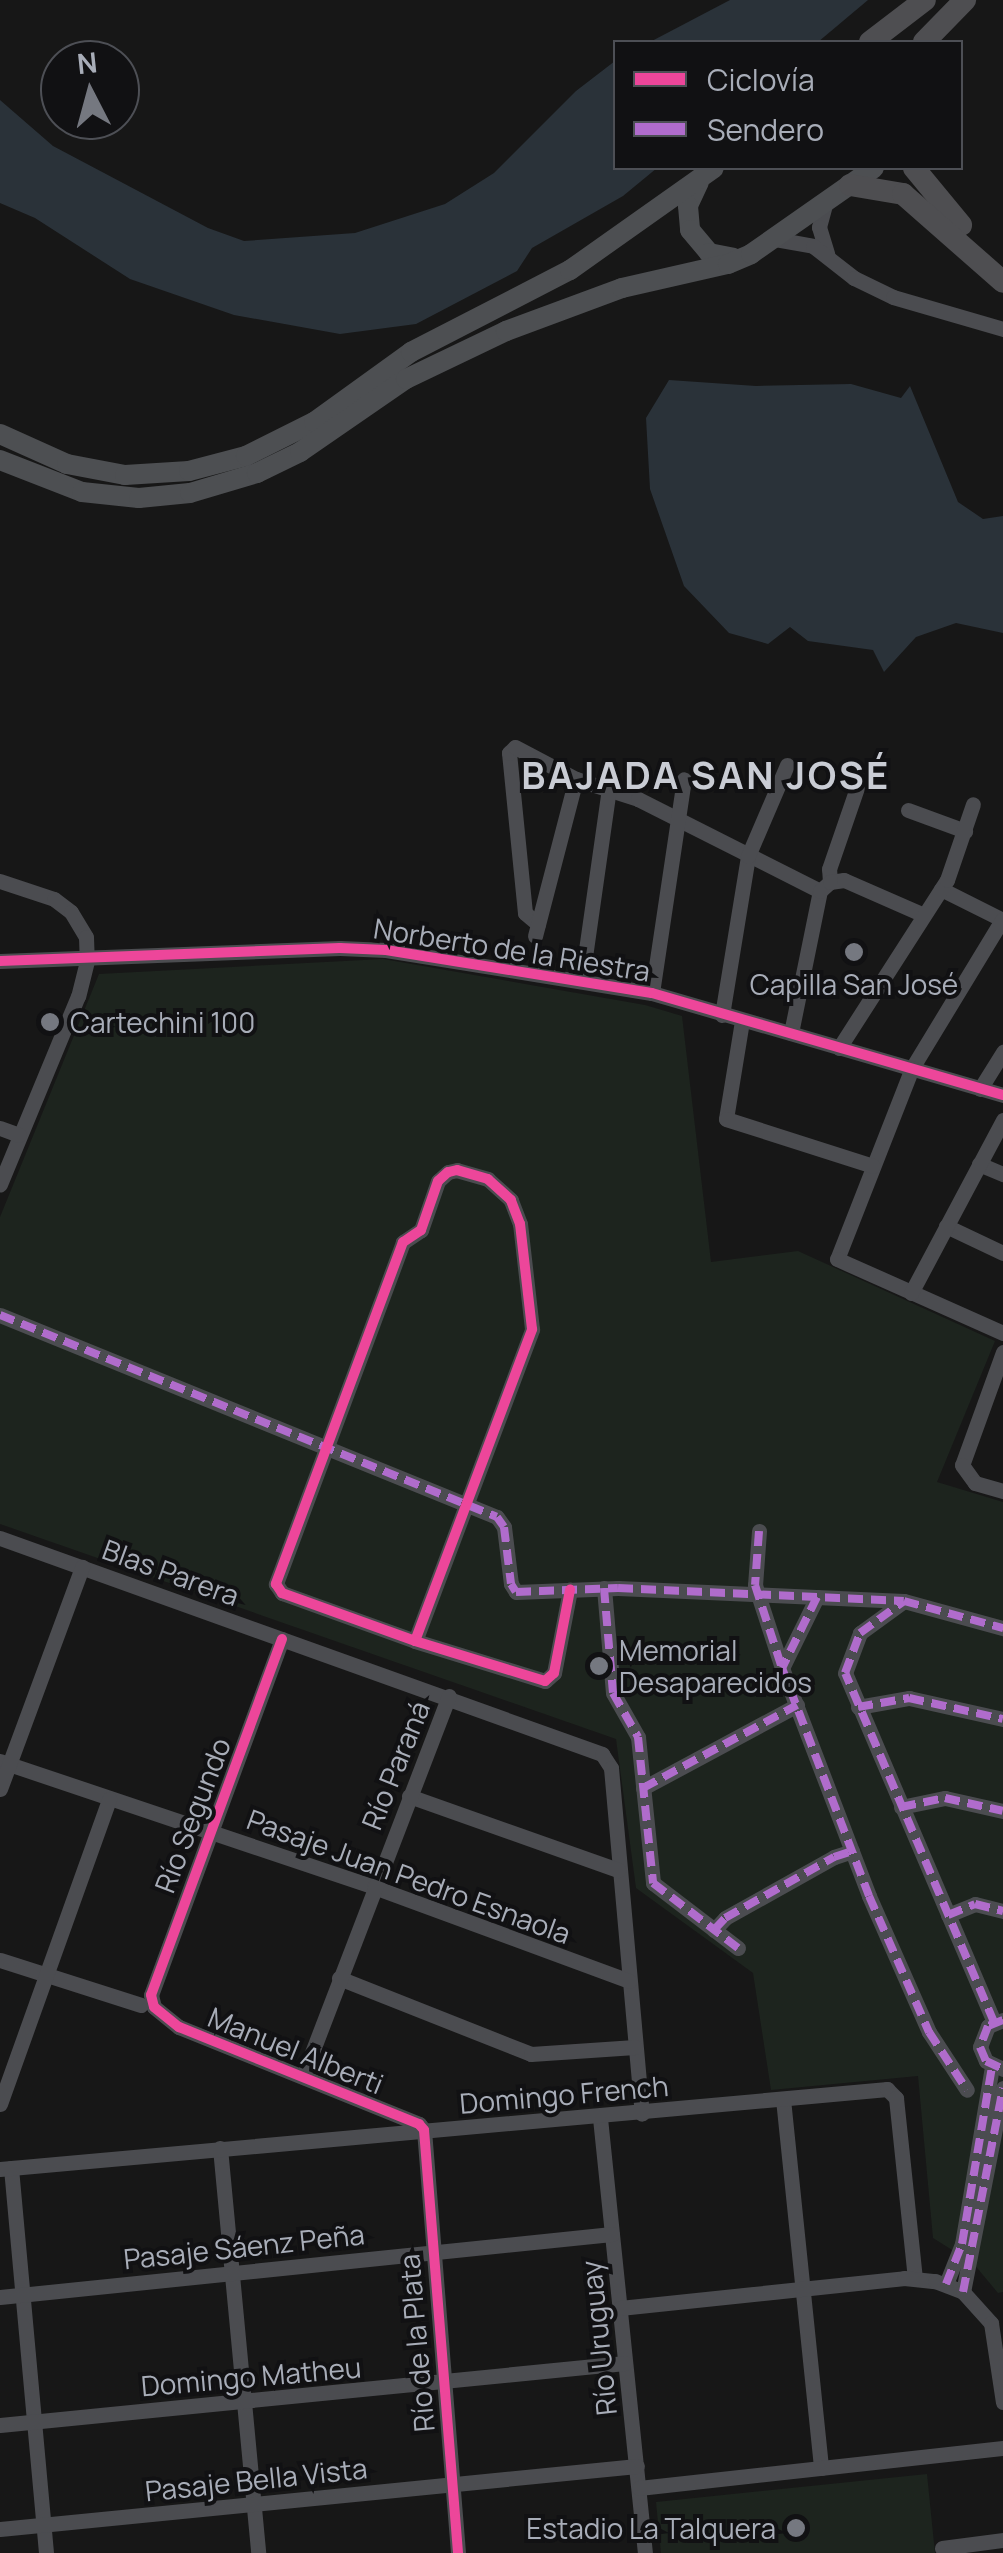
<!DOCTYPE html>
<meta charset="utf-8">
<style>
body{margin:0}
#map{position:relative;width:1003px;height:2553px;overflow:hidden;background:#171717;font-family:Manrope,sans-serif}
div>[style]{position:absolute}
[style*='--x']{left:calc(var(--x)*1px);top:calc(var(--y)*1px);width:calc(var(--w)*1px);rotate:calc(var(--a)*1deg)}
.green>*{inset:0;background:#1d241e}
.water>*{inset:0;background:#2a3239}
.minor>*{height:15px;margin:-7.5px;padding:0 7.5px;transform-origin:7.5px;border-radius:7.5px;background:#4b4c50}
.major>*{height:20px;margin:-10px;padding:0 10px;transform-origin:10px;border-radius:10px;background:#4d4f52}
.highway>*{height:22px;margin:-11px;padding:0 11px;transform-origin:11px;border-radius:11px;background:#4e4e51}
.quiet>*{height:8px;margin-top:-4px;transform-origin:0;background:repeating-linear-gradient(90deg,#b06ccc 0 15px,transparent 0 23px)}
.cycleway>*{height:10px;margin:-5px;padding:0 5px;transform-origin:5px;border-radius:5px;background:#ed469a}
.dots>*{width:28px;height:28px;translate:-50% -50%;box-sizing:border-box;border:5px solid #111113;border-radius:50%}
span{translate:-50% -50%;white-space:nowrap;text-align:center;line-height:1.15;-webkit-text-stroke:8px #111113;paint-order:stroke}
.street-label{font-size:28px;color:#a8adb8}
.poi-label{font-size:28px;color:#a8adb8}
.left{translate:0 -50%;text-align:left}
.right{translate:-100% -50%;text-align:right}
.district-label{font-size:38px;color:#c9ccd4;font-weight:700;letter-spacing:2.5px}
.legend{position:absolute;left:613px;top:40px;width:350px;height:130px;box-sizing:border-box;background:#111113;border:2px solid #4d4f55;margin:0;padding:12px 18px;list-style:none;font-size:30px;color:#a8adb8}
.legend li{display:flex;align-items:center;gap:20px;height:50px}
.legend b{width:50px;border:2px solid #4d4f55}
.north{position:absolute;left:40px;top:40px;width:100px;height:100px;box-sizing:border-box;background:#111113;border:2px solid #4d4f55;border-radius:50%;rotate:354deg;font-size:28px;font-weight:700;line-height:40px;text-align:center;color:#a8adb8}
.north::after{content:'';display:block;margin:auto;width:35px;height:45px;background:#757880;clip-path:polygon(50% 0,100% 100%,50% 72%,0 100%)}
</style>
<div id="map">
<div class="green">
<i style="clip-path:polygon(383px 959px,645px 1005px,682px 1016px,711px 1262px,798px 1251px,995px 1341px,937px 1482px,1003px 1502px,1003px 2292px,998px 2293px,973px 2263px,933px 2238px,918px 2076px,771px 2090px,753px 1973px,636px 1888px,616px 1739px,0 1524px,0 1217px,99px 974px)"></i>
<i style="clip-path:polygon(927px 2474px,935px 2553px,661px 2553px,656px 2502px)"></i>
</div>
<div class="water">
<i style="clip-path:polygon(730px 0,868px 0,818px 42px,650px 42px)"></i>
<i style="clip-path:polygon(615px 61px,616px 168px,657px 168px,623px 196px,532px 248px,517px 271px,416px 324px,340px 334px,234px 315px,130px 279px,35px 218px,0 203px,0 100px,53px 146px,208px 228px,244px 241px,355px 233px,445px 204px,494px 173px,576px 91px)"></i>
<i style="clip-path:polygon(669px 380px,756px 386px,851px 384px,901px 398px,910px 386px,958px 502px,983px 519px,1003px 516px,1003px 633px,956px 623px,916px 637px,884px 672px,873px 650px,808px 641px,790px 627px,768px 644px,729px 633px,684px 586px,650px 489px,646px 418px)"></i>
</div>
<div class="minor">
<i style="--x:826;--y:201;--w:27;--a:105"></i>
<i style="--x:819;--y:227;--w:28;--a:73"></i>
<i style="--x:775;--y:239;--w:39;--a:10"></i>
<i style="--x:813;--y:246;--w:52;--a:38"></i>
<i style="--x:854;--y:278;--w:43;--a:26"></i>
<i style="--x:893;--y:297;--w:115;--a:16.2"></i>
<i style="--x:908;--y:810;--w:61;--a:20.2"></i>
<i style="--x:0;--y:881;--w:57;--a:18.4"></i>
<i style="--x:54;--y:899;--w:21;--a:37"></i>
<i style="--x:71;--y:912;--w:29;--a:59"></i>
<i style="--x:86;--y:937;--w:24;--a:88"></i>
<i style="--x:87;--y:961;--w:36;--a:104"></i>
<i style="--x:78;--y:996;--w:204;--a:112.5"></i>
<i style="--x:830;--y:882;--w:13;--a:-94"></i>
<i style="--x:829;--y:869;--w:92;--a:-71"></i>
<i style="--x:941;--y:889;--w:69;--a:26.6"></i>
<i style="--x:1002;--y:920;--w:173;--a:121.3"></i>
<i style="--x:912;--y:1068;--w:205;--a:111.4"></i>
<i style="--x:837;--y:1259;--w:182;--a:24"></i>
<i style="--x:538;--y:924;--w:17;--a:-140"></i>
<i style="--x:525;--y:913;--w:161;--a:-95.7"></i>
<i style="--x:509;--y:753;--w:8;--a:-45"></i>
<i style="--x:515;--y:747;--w:69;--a:27.7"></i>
<i style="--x:576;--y:779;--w:65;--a:17.9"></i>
<i style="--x:638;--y:799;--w:204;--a:26.8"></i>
<i style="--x:535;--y:936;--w:162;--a:-75.4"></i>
<i style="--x:0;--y:961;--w:340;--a:-2.2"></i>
<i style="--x:340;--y:948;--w:46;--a:2.5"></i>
<i style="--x:386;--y:950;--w:269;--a:9.2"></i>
<i style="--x:652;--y:993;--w:366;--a:16.2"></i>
<i style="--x:582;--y:978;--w:191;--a:-81.9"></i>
<i style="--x:652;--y:993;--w:216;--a:-81.5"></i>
<i style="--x:722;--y:1015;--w:161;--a:-80.7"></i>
<i style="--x:748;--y:856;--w:99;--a:-66.8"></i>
<i style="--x:742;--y:1021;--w:99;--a:99.3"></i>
<i style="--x:726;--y:1119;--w:154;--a:17.7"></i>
<i style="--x:791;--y:1033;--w:145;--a:-78.5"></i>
<i style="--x:820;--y:891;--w:13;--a:-42"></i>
<i style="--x:830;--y:882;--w:14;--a:-8"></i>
<i style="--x:844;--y:880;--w:85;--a:23.6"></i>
<i style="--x:839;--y:1048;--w:200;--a:-57.3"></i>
<i style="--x:947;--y:880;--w:80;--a:-71.1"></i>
<i style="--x:980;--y:1089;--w:44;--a:-58.1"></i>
<i style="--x:0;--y:1128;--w:20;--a:20"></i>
<i style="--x:979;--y:1164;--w:26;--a:23"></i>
<i style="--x:946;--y:1226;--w:63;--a:25.3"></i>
<i style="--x:911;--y:1293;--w:196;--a:-62"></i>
<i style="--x:0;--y:1315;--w:536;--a:22.12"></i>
<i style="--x:497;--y:1517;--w:12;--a:55"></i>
<i style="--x:504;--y:1527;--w:57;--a:83"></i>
<i style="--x:511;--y:1584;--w:9;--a:58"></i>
<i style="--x:516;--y:1592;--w:102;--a:-2.2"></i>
<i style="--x:618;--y:1588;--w:286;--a:2.6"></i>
<i style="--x:1003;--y:1352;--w:120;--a:109.9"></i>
<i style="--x:962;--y:1465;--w:22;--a:54"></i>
<i style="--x:975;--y:1483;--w:29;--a:16"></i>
<i style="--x:759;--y:1531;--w:54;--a:94.2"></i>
<i style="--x:755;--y:1585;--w:87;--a:72"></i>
<i style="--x:0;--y:1538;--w:640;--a:19.74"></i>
<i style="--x:602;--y:1754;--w:17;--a:57"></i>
<i style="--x:611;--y:1768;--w:347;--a:84.9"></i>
<i style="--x:604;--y:1588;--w:105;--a:85.1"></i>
<i style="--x:613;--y:1693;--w:51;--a:60.4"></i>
<i style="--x:638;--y:1737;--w:147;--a:84.1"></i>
<i style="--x:653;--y:1883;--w:107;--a:37.4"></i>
<i style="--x:817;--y:1597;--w:79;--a:116.2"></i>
<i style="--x:782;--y:1668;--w:244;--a:69.1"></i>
<i style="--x:869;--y:1896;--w:149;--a:66.2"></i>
<i style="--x:929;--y:2032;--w:69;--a:56.8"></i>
<i style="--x:282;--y:1639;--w:379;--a:110.2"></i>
<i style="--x:151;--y:1995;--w:12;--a:76"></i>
<i style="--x:154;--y:2007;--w:32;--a:39"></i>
<i style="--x:179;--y:2027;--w:259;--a:22"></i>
<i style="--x:419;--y:2124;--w:8;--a:50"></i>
<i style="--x:424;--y:2130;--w:424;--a:85.4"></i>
<i style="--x:415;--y:1641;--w:333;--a:-69.4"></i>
<i style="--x:532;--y:1329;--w:106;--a:-96.5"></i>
<i style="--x:520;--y:1224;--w:26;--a:-111"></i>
<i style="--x:511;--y:1200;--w:31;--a:-138"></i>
<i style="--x:488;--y:1179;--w:32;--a:-164"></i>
<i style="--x:457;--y:1170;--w:9;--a:167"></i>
<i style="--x:448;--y:1172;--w:13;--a:138"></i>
<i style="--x:438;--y:1181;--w:52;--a:109.1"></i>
<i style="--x:421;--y:1230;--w:22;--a:146"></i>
<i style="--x:403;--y:1242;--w:365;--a:110.4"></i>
<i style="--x:276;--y:1584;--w:11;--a:56"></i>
<i style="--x:282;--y:1593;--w:141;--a:19.8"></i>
<i style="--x:415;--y:1641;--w:136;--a:17.1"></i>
<i style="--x:545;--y:1681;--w:12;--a:-42"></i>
<i style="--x:554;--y:1673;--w:85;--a:-79.1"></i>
<i style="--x:858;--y:1707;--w:52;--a:-10"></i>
<i style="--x:909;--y:1698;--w:96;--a:12.6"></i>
<i style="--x:0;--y:1761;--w:395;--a:18.6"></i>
<i style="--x:374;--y:1887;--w:272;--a:20.2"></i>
<i style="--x:643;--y:1788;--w:175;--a:-28.3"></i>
<i style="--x:0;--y:1789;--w:237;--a:-69.7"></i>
<i style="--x:409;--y:1796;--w:222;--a:19.5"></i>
<i style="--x:901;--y:1807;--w:45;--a:-11.6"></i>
<i style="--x:945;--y:1798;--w:59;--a:12.6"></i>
<i style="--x:948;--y:1915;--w:29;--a:-22"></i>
<i style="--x:975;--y:1904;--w:29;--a:14"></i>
<i style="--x:714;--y:1930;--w:16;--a:-47"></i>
<i style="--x:725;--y:1918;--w:125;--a:-29.2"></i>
<i style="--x:834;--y:1857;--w:19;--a:-18"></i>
<i style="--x:0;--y:1960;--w:148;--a:17.7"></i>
<i style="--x:339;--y:1978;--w:206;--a:21.6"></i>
<i style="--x:531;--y:2054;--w:104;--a:-3.9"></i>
<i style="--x:1003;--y:2020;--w:16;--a:158"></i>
<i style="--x:988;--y:2026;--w:22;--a:111"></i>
<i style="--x:980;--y:2047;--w:15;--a:67"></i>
<i style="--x:986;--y:2061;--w:19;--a:25"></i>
<i style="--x:994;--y:2022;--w:379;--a:-113.1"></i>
<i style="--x:845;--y:1673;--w:43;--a:-69.4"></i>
<i style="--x:860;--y:1633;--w:54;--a:-36"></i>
<i style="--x:904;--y:1601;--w:103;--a:15.3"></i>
<i style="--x:303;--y:2076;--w:407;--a:-69"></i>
<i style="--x:783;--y:2099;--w:371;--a:84.1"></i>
<i style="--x:0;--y:2104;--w:324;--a:-70.3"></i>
<i style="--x:600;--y:2118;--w:437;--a:84.1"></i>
<i style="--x:220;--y:2148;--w:407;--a:84.6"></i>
<i style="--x:11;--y:2168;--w:387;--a:84.8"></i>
<i style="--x:0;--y:2169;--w:891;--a:-5.15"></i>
<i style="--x:887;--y:2089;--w:13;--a:45"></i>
<i style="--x:896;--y:2098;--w:181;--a:84"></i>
<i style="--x:946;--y:2284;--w:43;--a:-68.2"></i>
<i style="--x:962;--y:2244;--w:181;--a:-80.4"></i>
<i style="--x:963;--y:2292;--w:208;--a:-78.9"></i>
<i style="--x:0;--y:2297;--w:615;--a:-5.88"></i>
<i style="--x:620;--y:2308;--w:286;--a:-6"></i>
<i style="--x:904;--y:2278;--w:31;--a:6"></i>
<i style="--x:935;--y:2281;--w:30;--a:21"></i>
<i style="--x:963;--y:2292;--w:42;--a:47.9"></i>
<i style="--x:991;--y:2323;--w:80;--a:81.4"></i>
<i style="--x:0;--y:2425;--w:628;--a:-5.67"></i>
<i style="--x:639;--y:2488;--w:366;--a:-6.3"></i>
<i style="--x:0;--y:2529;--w:640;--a:-5.65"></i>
<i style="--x:942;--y:2548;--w:62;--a:-7.5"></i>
</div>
<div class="major">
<i style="--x:699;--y:182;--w:26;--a:115"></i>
<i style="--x:688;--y:206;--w:24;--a:85"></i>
<i style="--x:690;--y:230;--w:30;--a:50"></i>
<i style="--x:709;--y:253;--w:25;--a:11"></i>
<i style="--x:0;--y:434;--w:73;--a:24.1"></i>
<i style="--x:67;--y:464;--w:59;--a:10.7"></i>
<i style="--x:125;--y:475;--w:64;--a:-3.6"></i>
<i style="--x:189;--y:471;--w:59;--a:-14.7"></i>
<i style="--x:246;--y:456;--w:76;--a:-26.6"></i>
<i style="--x:314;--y:422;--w:120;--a:-35.8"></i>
<i style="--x:411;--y:352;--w:179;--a:-27.3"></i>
<i style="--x:570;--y:270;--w:176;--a:-35.3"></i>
<i style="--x:0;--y:460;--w:88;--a:21.3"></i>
<i style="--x:82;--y:492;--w:57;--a:6"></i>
<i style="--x:139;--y:498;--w:51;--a:-5.6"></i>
<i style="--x:190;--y:493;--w:70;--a:-16.6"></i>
<i style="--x:257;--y:473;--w:48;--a:-26"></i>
<i style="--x:300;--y:452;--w:129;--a:-34.6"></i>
<i style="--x:406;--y:379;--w:111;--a:-25.6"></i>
<i style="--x:506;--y:331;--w:124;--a:-20.3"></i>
<i style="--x:622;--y:288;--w:109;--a:-12.8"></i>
<i style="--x:728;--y:264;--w:25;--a:-23"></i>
<i style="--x:751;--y:254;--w:150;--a:-35"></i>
</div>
<div class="highway">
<i style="--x:870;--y:42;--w:69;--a:-37.4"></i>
<i style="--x:924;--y:42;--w:59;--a:-45.7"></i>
<i style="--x:914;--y:168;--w:74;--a:50.5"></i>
<i style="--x:850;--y:185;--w:54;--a:9.6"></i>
<i style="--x:903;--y:194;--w:133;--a:41.3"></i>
</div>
<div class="quiet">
<i style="--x:0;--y:1315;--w:536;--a:22.12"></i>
<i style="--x:497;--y:1517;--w:12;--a:55"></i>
<i style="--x:504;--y:1527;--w:57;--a:83"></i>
<i style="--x:511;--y:1584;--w:9;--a:58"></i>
<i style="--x:516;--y:1592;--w:102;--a:-2.2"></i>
<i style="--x:618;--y:1588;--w:286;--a:2.6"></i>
<i style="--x:759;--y:1531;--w:54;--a:94.2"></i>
<i style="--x:755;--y:1585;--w:87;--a:72"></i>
<i style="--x:604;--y:1588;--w:105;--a:85.1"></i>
<i style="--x:613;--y:1693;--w:51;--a:60.4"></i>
<i style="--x:638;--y:1737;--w:147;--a:84.1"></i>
<i style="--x:653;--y:1883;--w:107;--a:37.4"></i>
<i style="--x:817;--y:1597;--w:79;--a:116.2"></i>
<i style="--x:782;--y:1668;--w:244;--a:69.1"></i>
<i style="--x:869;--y:1896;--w:149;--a:66.2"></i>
<i style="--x:929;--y:2032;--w:69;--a:56.8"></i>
<i style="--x:858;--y:1707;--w:52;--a:-10"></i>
<i style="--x:909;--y:1698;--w:96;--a:12.6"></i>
<i style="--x:643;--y:1788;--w:175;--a:-28.3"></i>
<i style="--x:901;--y:1807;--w:45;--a:-11.6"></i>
<i style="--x:945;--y:1798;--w:59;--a:12.6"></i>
<i style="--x:948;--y:1915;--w:29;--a:-22"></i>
<i style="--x:975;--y:1904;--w:29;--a:14"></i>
<i style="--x:714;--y:1930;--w:16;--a:-47"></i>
<i style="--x:725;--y:1918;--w:125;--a:-29.2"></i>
<i style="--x:834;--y:1857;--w:19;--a:-18"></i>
<i style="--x:1003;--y:2020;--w:16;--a:158"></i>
<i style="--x:988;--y:2026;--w:22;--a:111"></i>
<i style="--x:980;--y:2047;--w:15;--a:67"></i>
<i style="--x:986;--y:2061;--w:19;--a:25"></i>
<i style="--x:994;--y:2022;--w:379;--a:-113.1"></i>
<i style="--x:845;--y:1673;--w:43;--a:-69.4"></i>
<i style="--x:860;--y:1633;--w:54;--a:-36"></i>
<i style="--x:904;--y:1601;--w:103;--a:15.3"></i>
<i style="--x:946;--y:2284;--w:43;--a:-68.2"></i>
<i style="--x:962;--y:2244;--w:181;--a:-80.4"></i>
<i style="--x:963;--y:2292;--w:208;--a:-78.9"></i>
</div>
<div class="cycleway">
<i style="--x:0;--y:961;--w:340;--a:-2.2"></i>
<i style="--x:340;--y:948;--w:46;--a:2.5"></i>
<i style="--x:386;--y:950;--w:269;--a:9.2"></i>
<i style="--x:652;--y:993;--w:366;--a:16.2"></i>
<i style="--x:282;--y:1639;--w:379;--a:110.2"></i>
<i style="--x:151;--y:1995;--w:12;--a:76"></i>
<i style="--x:154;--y:2007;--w:32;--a:39"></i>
<i style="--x:179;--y:2027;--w:259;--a:22"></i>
<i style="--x:419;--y:2124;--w:8;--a:50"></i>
<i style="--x:424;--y:2130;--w:424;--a:85.4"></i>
<i style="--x:415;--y:1641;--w:333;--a:-69.4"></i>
<i style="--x:532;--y:1329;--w:106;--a:-96.5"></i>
<i style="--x:520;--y:1224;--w:26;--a:-111"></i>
<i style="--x:511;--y:1200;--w:31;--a:-138"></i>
<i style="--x:488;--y:1179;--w:32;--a:-164"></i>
<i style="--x:457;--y:1170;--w:9;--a:167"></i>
<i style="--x:448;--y:1172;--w:13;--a:138"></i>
<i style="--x:438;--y:1181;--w:52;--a:109.1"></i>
<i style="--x:421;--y:1230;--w:22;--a:146"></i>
<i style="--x:403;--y:1242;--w:365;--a:110.4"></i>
<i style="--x:276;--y:1584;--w:11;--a:56"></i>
<i style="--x:282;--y:1593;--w:141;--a:19.8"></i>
<i style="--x:415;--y:1641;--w:136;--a:17.1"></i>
<i style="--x:545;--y:1681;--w:12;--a:-42"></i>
<i style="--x:554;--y:1673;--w:85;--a:-79.1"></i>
</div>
<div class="dots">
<i style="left:854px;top:952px;background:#757880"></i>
<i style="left:50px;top:1022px;background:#757880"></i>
<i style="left:599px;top:1666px;background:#757880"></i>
<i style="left:796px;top:2528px;background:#757880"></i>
</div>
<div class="street-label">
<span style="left:512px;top:949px;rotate:9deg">Norberto de la Riestra</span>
<span style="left:171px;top:1572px;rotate:20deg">Blas Parera</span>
<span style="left:395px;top:1765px;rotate:-68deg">Río Paraná</span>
<span style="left:192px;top:1815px;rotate:-69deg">Río Segundo</span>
<span style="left:409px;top:1876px;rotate:20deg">Pasaje Juan Pedro Esnaola</span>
<span style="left:296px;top:2050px;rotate:22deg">Manuel Alberti</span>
<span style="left:564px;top:2094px;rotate:-5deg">Domingo French</span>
<span style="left:244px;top:2246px;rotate:-6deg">Pasaje Sáenz Peña</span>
<span style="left:598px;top:2338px;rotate:-96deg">Río Uruguay</span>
<span style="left:416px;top:2343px;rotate:-95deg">Río de la Plata</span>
<span style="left:251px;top:2376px;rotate:-5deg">Domingo Matheu</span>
<span style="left:256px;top:2479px;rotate:-6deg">Pasaje Bella Vista</span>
</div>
<div class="poi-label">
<span style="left:854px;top:984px">Capilla San José</span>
<span class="left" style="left:70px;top:1022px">Cartechini 100</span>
<span class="left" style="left:619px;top:1666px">Memorial<br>Desaparecidos</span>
<span class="right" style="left:776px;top:2528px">Estadio La Talquera</span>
</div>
<div class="district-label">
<span style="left:706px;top:775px">BAJADA SAN JOSÉ</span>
</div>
<ul class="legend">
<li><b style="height:12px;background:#ed469a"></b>Ciclovía</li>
<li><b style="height:12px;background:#b06ccc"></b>Sendero</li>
</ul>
<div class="north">N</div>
</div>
